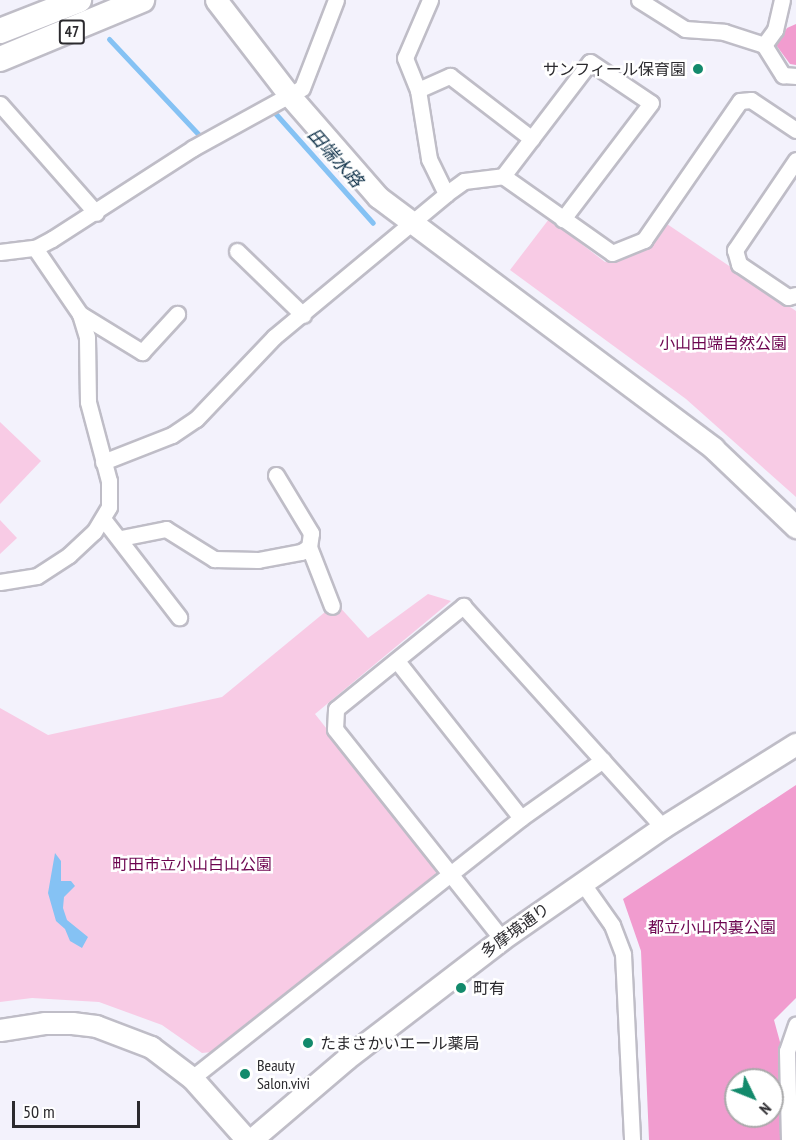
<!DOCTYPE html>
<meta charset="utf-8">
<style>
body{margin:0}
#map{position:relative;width:796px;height:1140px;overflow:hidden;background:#f3f2fc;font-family:"PT Sans Narrow","Noto Sans JP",sans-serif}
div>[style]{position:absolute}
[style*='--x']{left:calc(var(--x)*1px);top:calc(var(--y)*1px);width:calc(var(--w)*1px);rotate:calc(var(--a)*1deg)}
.green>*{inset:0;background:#f8cbe5}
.forest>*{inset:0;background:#f19ccf}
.water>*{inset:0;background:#85c2f4}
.stream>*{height:5px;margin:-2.5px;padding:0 2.5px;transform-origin:2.5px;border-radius:2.5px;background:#85c2f4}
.roads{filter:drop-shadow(2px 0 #bfbdc7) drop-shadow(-2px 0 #bfbdc7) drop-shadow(0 2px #bfbdc7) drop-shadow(0 -2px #bfbdc7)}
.street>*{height:15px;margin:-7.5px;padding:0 7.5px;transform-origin:7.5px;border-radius:7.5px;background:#fff}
.secondary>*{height:21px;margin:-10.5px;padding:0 10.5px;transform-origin:10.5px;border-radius:10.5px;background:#fff}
.primary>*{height:24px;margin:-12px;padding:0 12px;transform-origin:12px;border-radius:12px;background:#fff}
.dots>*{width:16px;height:16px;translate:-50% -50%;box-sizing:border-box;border:3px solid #fff;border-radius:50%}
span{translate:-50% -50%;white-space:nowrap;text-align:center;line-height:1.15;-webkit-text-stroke:5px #fff;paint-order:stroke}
.shield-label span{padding:2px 4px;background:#fff;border:2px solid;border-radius:4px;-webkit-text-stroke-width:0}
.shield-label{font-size:15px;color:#2b2a2e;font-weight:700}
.poi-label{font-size:16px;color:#2b2a2e}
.right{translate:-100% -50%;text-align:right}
.left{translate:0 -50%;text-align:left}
.park-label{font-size:16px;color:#6c0550}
.street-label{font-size:16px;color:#2b2a2e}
.water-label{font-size:18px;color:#0f3149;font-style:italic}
.north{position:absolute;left:724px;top:1068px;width:60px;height:60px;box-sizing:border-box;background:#fff;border:2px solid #aaaaab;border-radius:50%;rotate:133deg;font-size:16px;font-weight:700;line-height:24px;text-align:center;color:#2b2a2e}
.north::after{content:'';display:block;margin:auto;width:21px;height:27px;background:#138a6c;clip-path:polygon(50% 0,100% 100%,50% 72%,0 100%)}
.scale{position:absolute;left:12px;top:1101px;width:128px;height:27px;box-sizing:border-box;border:3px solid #2b2a2e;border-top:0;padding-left:8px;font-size:18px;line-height:21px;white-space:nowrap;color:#2b2a2e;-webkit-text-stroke:4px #fff;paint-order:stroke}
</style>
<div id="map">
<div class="green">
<i style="clip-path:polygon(549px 219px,605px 262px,652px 246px,667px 224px,796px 311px,796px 497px,686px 399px,510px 270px)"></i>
<i style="clip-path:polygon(0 422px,41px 461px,0 504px)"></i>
<i style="clip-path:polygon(0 520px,17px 538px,0 554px)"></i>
<i style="clip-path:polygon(428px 594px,451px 601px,315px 714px,437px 868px,435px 877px,212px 1052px,202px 1053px,162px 1025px,99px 1002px,32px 998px,0 1002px,0 708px,48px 735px,222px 697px,336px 603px,368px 638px)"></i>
</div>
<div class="forest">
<i style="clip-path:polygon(796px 24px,796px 65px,790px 64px,776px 45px,787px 28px)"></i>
<i style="clip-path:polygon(evenodd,796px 785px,796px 998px,774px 1020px,780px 1042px,782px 1140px,649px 1140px,641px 951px,623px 899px,796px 785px,736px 1080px,772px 1080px,772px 1116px,736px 1116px,736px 1080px)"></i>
</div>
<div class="water">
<i style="clip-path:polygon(55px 853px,61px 861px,61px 881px,71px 881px,75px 886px,64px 897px,63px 908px,67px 920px,88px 937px,82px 948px,70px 941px,65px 929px,56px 921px,48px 893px)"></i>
</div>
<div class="stream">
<i style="--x:109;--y:39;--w:133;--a:46.8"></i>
<i style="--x:275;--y:113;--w:147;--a:48.3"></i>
</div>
<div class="roads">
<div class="street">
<i style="--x:430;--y:0;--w:63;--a:113.3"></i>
<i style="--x:405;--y:58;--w:35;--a:68"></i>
<i style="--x:418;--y:90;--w:70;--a:80.9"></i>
<i style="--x:429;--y:159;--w:39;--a:64"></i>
<i style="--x:639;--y:0;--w:54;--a:32.2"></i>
<i style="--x:685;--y:29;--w:39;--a:4"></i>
<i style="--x:724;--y:32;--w:42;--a:18"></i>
<i style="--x:764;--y:45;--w:36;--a:58"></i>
<i style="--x:783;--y:75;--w:13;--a:4"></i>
<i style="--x:764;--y:45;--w:19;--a:-54"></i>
<i style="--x:775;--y:30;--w:31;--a:-77"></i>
<i style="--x:418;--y:90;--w:35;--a:-24"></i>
<i style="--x:450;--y:76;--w:103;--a:37.5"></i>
<i style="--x:0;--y:104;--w:145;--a:48.6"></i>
<i style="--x:796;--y:160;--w:109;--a:124.1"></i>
<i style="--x:735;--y:250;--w:15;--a:74"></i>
<i style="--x:739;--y:264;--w:59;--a:34"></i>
<i style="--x:788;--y:297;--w:8;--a:-14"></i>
<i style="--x:503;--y:176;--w:133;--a:35.2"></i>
<i style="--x:612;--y:253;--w:35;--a:-22"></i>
<i style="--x:644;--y:240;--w:169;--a:-55.4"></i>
<i style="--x:740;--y:101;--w:11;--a:-5"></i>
<i style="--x:751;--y:100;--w:54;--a:33.7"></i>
<i style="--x:237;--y:251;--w:92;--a:44.1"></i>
<i style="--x:0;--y:252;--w:35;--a:-7"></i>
<i style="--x:35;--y:248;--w:19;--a:-28"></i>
<i style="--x:52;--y:239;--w:168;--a:-32.8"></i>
<i style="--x:193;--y:148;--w:124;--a:-28.8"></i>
<i style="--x:302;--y:88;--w:94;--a:-68.9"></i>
<i style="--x:80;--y:314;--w:73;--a:31.5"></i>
<i style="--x:142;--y:352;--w:52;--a:-47.4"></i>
<i style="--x:103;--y:462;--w:74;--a:-21.4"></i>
<i style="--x:172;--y:435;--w:29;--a:-34"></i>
<i style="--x:196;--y:419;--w:113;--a:-46.4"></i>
<i style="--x:274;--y:337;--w:224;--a:-39.7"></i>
<i style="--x:446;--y:194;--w:22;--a:-36"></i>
<i style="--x:464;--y:181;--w:39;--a:-7"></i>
<i style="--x:503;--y:176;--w:143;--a:-52.7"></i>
<i style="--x:590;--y:62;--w:73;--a:33.9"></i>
<i style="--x:651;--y:103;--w:146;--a:127.2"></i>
<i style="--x:276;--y:475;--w:68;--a:58.9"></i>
<i style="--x:311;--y:533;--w:14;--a:98"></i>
<i style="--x:309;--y:547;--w:63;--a:68.7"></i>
<i style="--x:104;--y:520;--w:123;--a:52.3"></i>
<i style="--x:121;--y:538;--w:46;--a:-11.3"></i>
<i style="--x:166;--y:529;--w:57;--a:32"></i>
<i style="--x:214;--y:559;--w:44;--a:1.3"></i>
<i style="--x:258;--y:560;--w:44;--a:-10.5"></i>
<i style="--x:301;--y:552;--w:9;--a:-32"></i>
<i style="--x:0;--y:582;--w:37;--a:-9"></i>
<i style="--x:37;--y:576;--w:38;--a:-33"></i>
<i style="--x:69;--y:555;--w:34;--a:-43"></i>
<i style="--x:94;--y:532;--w:29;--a:-59"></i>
<i style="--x:109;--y:507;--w:26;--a:-90"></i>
<i style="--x:109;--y:481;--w:82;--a:-104.9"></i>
<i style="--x:88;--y:402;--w:65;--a:-90.9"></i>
<i style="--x:87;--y:337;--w:24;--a:-107"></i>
<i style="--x:80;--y:314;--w:80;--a:-124.3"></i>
<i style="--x:397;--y:661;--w:200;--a:51.7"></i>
<i style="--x:581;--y:881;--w:54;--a:54.8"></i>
<i style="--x:612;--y:925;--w:31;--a:69"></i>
<i style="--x:623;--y:954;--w:186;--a:87.2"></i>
<i style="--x:502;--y:939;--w:268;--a:-128.5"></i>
<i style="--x:335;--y:729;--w:20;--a:-87"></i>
<i style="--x:336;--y:709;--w:164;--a:-39"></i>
<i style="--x:463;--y:606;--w:298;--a:47.9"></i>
<i style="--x:192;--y:1078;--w:419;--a:-38.3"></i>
<i style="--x:521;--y:818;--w:100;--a:-35.3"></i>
<i style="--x:789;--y:1140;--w:89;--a:-91.3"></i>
<i style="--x:787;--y:1051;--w:28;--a:-71"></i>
</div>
<div class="secondary">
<i style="--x:216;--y:0;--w:121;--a:52.4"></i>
<i style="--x:290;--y:96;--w:134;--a:48.9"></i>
<i style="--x:378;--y:197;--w:419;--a:36.8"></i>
<i style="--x:713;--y:448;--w:115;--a:43.6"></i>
<i style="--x:0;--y:1030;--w:46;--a:-8.8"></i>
<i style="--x:45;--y:1023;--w:27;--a:0"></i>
<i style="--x:72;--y:1023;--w:24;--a:7"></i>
<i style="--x:96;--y:1026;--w:59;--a:20.9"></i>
<i style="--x:151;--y:1047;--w:51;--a:37.1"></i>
<i style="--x:192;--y:1078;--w:83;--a:48.4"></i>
<i style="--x:251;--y:1140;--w:126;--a:-40.5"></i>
<i style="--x:347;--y:1058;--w:195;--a:-37.5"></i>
<i style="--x:502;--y:939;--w:196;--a:-34.8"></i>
<i style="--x:663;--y:827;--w:157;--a:-32"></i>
</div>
<div class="primary">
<i style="--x:0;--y:31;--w:85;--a:-21.4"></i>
<i style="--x:0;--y:59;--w:154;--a:-22.6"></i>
</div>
</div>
<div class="dots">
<i style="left:698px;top:69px;background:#138a6c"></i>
<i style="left:461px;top:988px;background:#138a6c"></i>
<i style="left:308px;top:1043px;background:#138a6c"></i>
<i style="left:245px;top:1074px;background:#138a6c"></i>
</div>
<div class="shield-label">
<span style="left:72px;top:32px">47</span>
</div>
<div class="poi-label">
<span class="right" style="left:686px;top:69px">サンフィール保育園</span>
<span class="left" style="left:473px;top:988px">町有</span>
<span class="left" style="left:320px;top:1043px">たまさかいエール薬局</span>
<span class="left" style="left:257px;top:1074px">Beauty<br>Salon.vivi</span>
</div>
<div class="park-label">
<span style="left:723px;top:343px">小山田端自然公園</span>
<span style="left:192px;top:864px">町田市立小山白山公園</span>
<span style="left:712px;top:927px">都立小山内裏公園</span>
</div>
<div class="street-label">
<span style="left:515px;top:930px;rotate:-36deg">多摩境通り</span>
</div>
<div class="water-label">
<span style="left:335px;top:158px;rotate:48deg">田端水路</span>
</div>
<div class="north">N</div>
<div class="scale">50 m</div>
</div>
